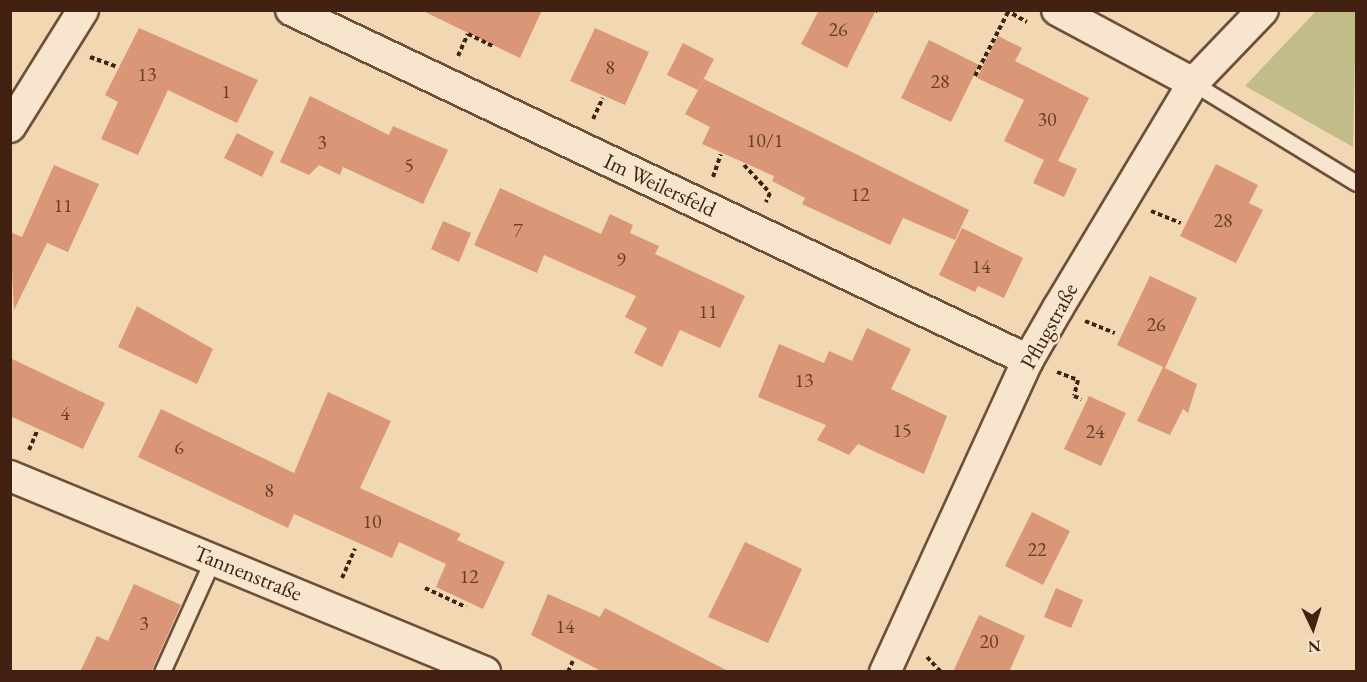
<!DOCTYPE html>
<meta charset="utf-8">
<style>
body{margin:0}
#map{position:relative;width:1367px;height:682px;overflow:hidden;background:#f2d7b3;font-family:"EB Garamond",serif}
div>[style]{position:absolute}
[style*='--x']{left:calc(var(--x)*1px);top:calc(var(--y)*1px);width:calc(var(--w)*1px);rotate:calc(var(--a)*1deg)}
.green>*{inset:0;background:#c1bc88}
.building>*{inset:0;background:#d99777}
.path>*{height:4px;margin-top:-2px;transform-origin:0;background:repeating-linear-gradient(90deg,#432112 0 4.5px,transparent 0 7.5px)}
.roads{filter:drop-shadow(2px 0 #6f4e3a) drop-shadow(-2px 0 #6f4e3a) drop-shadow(0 2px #6f4e3a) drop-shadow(0 -2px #6f4e3a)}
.lane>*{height:15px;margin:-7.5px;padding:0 7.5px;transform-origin:7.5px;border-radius:7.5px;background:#f7e5ce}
.street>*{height:30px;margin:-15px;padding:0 15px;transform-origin:15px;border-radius:15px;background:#f7e5ce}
span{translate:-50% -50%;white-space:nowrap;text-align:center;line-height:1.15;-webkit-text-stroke:5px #f7e5ce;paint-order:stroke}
.number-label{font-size:20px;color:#683e2b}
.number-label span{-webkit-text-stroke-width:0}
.street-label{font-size:22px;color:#432112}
.frame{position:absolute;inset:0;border:12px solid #432112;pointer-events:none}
.north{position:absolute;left:1283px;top:598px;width:60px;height:60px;-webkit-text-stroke:4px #f7e5ce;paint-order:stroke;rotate:176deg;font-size:16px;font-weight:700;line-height:24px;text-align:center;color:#432112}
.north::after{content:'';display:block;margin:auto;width:21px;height:27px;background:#432112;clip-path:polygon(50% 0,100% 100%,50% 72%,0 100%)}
</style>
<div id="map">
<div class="green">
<i style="clip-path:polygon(1317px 10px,1356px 11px,1353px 147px,1245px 86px)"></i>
</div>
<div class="building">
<i style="clip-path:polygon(421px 10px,542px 10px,520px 58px)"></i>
<i style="clip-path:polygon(819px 10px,876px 10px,847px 68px,801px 44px)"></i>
<i style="clip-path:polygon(139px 28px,258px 80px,237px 123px,168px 90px,138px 155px,101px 139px,118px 102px,105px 95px)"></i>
<i style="clip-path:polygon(595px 28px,649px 52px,625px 105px,570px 81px)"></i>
<i style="clip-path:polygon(998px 36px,1022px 48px,1015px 61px,1089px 98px,1058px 161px,1077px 169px,1064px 197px,1033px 183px,1044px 160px,1004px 141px,1024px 100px,977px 78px)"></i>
<i style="clip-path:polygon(929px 40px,979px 65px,951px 122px,901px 98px)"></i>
<i style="clip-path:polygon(683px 43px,714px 59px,698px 90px,667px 75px)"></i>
<i style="clip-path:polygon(704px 79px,969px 210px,955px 240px,903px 218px,890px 245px,802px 204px,805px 198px,772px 181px,774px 176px,702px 144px,710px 127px,685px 114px)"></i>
<i style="clip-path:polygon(310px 96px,389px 135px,393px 126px,448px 150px,423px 204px,343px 167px,340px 175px,319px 165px,309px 175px,280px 162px)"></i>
<i style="clip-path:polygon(237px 133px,274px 152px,262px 177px,224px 158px)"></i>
<i style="clip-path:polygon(1216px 164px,1258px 185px,1249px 203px,1263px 210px,1236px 263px,1180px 236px)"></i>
<i style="clip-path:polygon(54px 165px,99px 184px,68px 252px,47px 243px,14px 310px,10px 232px,22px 237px)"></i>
<i style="clip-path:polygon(500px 188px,601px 234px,610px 214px,633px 225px,630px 233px,659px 246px,655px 254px,745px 296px,720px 348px,680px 330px,662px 367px,634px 353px,647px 328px,625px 317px,636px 296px,544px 255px,537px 273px,474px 245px)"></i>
<i style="clip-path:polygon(443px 221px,471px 233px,459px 262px,431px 249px)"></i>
<i style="clip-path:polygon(962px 228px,1023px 258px,1004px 298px,978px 286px,975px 292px,939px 275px)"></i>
<i style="clip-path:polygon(1150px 276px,1197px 298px,1165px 368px,1197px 384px,1188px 413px,1183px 409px,1170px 435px,1137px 421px,1163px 367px,1117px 345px)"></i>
<i style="clip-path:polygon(137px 306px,213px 349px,197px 384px,118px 347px)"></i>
<i style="clip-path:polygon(867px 328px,911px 349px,891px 389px,947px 416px,924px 474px,858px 444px,849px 455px,817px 440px,826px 425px,758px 397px,779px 344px,824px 363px,829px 351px,852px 361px)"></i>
<i style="clip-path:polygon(10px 358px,105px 403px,83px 449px,10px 416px)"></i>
<i style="clip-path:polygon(328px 392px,391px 421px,360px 488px,461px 534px,457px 540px,505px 562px,483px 609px,436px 587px,446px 564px,399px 542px,392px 558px,294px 514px,288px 528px,138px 457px,161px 409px,294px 473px)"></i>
<i style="clip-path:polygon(1089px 396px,1126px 413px,1101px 466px,1064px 449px)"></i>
<i style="clip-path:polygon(1032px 512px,1070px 531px,1043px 585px,1005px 566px)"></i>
<i style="clip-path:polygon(745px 542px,802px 569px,768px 643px,708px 617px)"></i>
<i style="clip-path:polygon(134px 584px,181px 605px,151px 672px,80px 672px,97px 636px,108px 641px)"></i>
<i style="clip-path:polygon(1056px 588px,1083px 600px,1071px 628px,1044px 617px)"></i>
<i style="clip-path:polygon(548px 594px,600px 617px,605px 608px,730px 672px,603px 672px,531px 635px)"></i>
<i style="clip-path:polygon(979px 615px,1025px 636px,1009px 672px,953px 672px)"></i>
</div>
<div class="path">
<i style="--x:1006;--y:10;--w:24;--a:30"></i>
<i style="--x:875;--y:12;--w:2;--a:-63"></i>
<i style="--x:458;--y:56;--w:24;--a:-66"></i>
<i style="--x:468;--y:34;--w:28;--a:26"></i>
<i style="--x:90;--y:57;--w:29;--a:20"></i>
<i style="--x:975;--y:76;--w:74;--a:-62.7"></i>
<i style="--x:593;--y:119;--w:23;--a:-65"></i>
<i style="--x:744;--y:165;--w:38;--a:47"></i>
<i style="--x:770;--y:193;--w:10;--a:114"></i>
<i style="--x:713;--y:177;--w:24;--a:-71"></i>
<i style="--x:1151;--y:211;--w:32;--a:22"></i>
<i style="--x:1085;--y:321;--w:32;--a:22"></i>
<i style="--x:1057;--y:372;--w:22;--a:21"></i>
<i style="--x:1078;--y:380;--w:16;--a:104"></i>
<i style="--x:1074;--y:396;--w:8;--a:23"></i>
<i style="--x:29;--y:450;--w:21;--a:-67"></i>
<i style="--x:342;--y:578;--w:32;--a:-66"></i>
<i style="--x:425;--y:588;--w:45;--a:24.9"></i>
<i style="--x:927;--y:657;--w:21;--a:47"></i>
<i style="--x:568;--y:672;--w:12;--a:-66"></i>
</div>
<div class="roads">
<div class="lane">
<i style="--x:1193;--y:83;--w:191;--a:31.5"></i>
<i style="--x:162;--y:672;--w:124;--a:-65.7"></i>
</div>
<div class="street">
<i style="--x:291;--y:10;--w:816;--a:25.4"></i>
<i style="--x:1057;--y:10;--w:154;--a:28.2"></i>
<i style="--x:10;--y:127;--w:138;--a:-58"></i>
<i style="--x:10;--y:476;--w:514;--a:22.42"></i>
<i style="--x:885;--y:672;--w:343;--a:-65.4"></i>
<i style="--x:1028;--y:360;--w:60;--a:-60"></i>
<i style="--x:1058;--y:308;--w:262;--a:-59"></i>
<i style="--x:1193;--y:83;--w:101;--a:-46.2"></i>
</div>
</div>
<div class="number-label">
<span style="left:838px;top:29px">26</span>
<span style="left:610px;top:67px">8</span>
<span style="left:147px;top:74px">13</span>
<span style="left:940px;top:81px">28</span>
<span style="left:226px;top:91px">1</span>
<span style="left:1047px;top:119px">30</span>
<span style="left:765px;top:140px">10/1</span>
<span style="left:322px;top:142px">3</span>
<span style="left:409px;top:165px">5</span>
<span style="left:860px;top:194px">12</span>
<span style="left:63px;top:205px">11</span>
<span style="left:1223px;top:220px">28</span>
<span style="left:518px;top:230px">7</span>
<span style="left:621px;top:259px">9</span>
<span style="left:981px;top:266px">14</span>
<span style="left:708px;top:311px">11</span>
<span style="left:1156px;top:324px">26</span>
<span style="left:804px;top:380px">13</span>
<span style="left:65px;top:413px">4</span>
<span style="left:902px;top:430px">15</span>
<span style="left:1095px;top:431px">24</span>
<span style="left:179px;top:447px">6</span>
<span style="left:269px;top:490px">8</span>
<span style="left:372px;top:521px">10</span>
<span style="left:1037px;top:549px">22</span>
<span style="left:469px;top:576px">12</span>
<span style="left:144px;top:623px">3</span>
<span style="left:565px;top:626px">14</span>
<span style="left:989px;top:641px">20</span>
</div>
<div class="street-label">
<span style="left:660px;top:185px;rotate:25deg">Im Weilersfeld</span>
<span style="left:1049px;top:326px;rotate:-61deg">Pflugstraße</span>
<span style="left:248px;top:573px;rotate:22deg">Tannenstraße</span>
</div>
<div class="frame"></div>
<div class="north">N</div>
</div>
